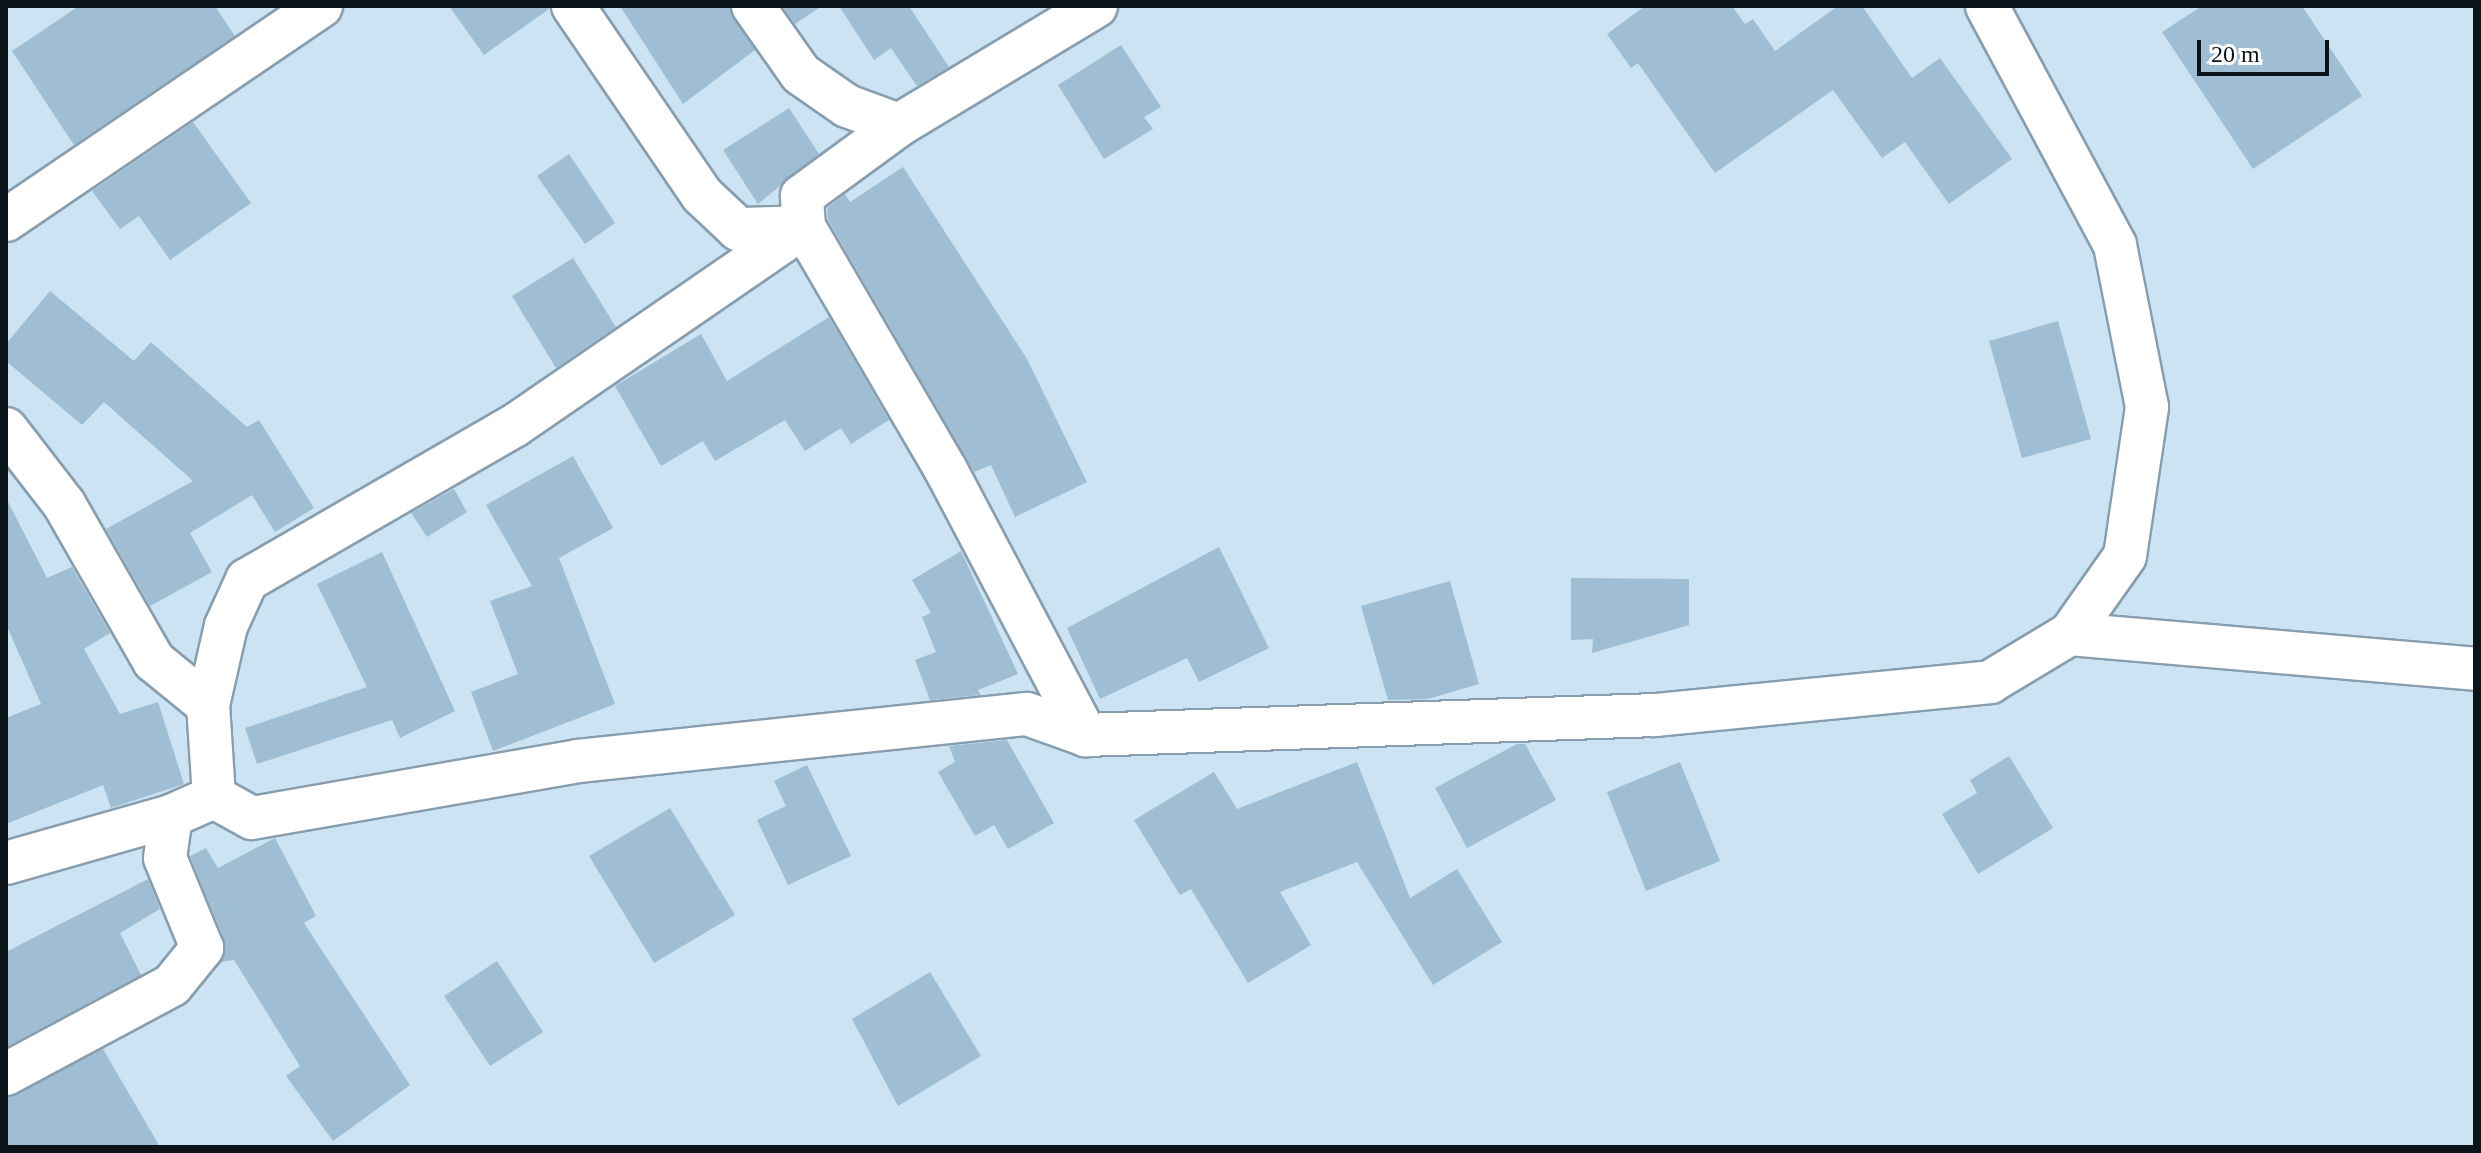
<!DOCTYPE html>
<style>
body{margin:0}
#map{position:relative;width:2481px;height:1153px;overflow:hidden;background:#cbe3f3;font-family:Georgia,serif}
div>[style]{position:absolute}
[style*='--x']{left:calc(var(--x)*1px);top:calc(var(--y)*1px);width:calc(var(--w)*1px);rotate:calc(var(--a)*1deg)}
.building>*{inset:0;background:#9fbed3}
.roads{filter:drop-shadow(2px 0 #889eae) drop-shadow(-2px 0 #889eae) drop-shadow(0 2px #889eae) drop-shadow(0 -2px #889eae)}
.minor>*{height:42px;margin:-21px;padding:0 21px;transform-origin:21px;border-radius:21px;background:#fff}
span{translate:-50% -50%;white-space:nowrap;text-align:center;line-height:1.15;-webkit-text-stroke:6px #fff;paint-order:stroke}
.frame{position:absolute;inset:0;border:8px solid #0b1419;pointer-events:none}
.scale{position:absolute;left:2197px;top:40px;width:132px;height:36px;box-sizing:border-box;border:4px solid #0b1419;border-top:0;padding-left:10px;font-size:24px;line-height:28px;white-space:nowrap;color:#0b1419;-webkit-text-stroke:6px #fff;paint-order:stroke}
</style>
<div id="map">
<div class="building">
<i style="clip-path:polygon(79px 6px,215px 6px,235px 36px,74px 145px,12px 51px)"></i>
<i style="clip-path:polygon(449px 6px,549px 6px,549px 9px,484px 55px)"></i>
<i style="clip-path:polygon(620px 6px,729px 6px,755px 50px,683px 104px)"></i>
<i style="clip-path:polygon(782px 6px,822px 6px,795px 24px)"></i>
<i style="clip-path:polygon(839px 6px,909px 6px,949px 67px,917px 86px,891px 48px,874px 60px)"></i>
<i style="clip-path:polygon(1645px 6px,1732px 6px,1745px 24px,1753px 19px,1775px 51px,1838px 6px,1862px 6px,1912px 78px,1940px 58px,2012px 159px,1949px 204px,1905px 142px,1882px 158px,1833px 90px,1715px 173px,1638px 63px,1631px 68px,1607px 34px)"></i>
<i style="clip-path:polygon(2202px 6px,2302px 6px,2362px 96px,2253px 169px,2162px 32px)"></i>
<i style="clip-path:polygon(1121px 45px,1161px 107px,1144px 117px,1153px 129px,1104px 159px,1058px 85px)"></i>
<i style="clip-path:polygon(789px 108px,819px 154px,758px 204px,723px 150px)"></i>
<i style="clip-path:polygon(193px 122px,251px 203px,170px 260px,139px 216px,120px 229px,92px 191px)"></i>
<i style="clip-path:polygon(569px 154px,615px 223px,585px 244px,537px 176px)"></i>
<i style="clip-path:polygon(903px 167px,1027px 359px,1087px 482px,1015px 517px,991px 465px,974px 472px,828px 220px,827px 208px,845px 194px,850px 202px)"></i>
<i style="clip-path:polygon(573px 258px,616px 327px,556px 368px,512px 296px)"></i>
<i style="clip-path:polygon(50px 291px,134px 361px,151px 342px,247px 427px,259px 420px,314px 508px,275px 532px,252px 495px,190px 533px,212px 572px,150px 606px,106px 529px,193px 481px,104px 402px,82px 425px,6px 361px,6px 344px)"></i>
<i style="clip-path:polygon(829px 317px,889px 420px,851px 444px,841px 428px,805px 451px,785px 420px,715px 461px,703px 441px,661px 466px,615px 386px,701px 334px,727px 381px)"></i>
<i style="clip-path:polygon(2058px 321px,2091px 439px,2022px 458px,1989px 341px)"></i>
<i style="clip-path:polygon(573px 456px,613px 528px,559px 558px,615px 704px,493px 751px,471px 692px,518px 674px,490px 601px,532px 586px,486px 505px)"></i>
<i style="clip-path:polygon(454px 489px,467px 512px,427px 537px,411px 513px)"></i>
<i style="clip-path:polygon(6px 498px,47px 578px,72px 567px,110px 633px,84px 649px,120px 714px,158px 702px,184px 784px,111px 808px,103px 785px,6px 824px,6px 718px,41px 704px,6px 624px)"></i>
<i style="clip-path:polygon(1219px 547px,1269px 648px,1199px 682px,1187px 658px,1100px 699px,1067px 628px)"></i>
<i style="clip-path:polygon(961px 551px,1018px 674px,978px 690px,981px 695px,930px 700px,915px 660px,936px 652px,922px 617px,931px 613px,912px 580px)"></i>
<i style="clip-path:polygon(382px 552px,455px 711px,400px 738px,392px 720px,257px 764px,245px 728px,367px 687px,317px 584px)"></i>
<i style="clip-path:polygon(1571px 578px,1689px 579px,1689px 625px,1592px 653px,1593px 639px,1571px 640px)"></i>
<i style="clip-path:polygon(1450px 581px,1479px 684px,1428px 699px,1388px 700px,1361px 606px)"></i>
<i style="clip-path:polygon(1007px 740px,1054px 823px,1008px 849px,994px 825px,975px 836px,938px 772px,955px 762px,949px 746px)"></i>
<i style="clip-path:polygon(1517px 744px,1525px 744px,1556px 800px,1467px 848px,1435px 788px)"></i>
<i style="clip-path:polygon(2009px 756px,2053px 828px,1978px 874px,1942px 814px,1977px 793px,1970px 780px)"></i>
<i style="clip-path:polygon(1357px 762px,1410px 898px,1457px 869px,1502px 942px,1433px 985px,1357px 862px,1280px 892px,1311px 945px,1248px 983px,1191px 889px,1180px 895px,1134px 820px,1214px 772px,1237px 809px)"></i>
<i style="clip-path:polygon(1680px 762px,1720px 861px,1646px 891px,1607px 792px)"></i>
<i style="clip-path:polygon(807px 765px,851px 856px,788px 885px,757px 820px,786px 806px,774px 781px)"></i>
<i style="clip-path:polygon(670px 808px,735px 915px,654px 963px,589px 856px)"></i>
<i style="clip-path:polygon(275px 838px,316px 916px,304px 923px,410px 1085px,333px 1141px,286px 1076px,300px 1066px,234px 960px,221px 962px,224px 939px,190px 856px,206px 848px,218px 868px)"></i>
<i style="clip-path:polygon(148px 879px,160px 909px,120px 933px,141px 975px,6px 1047px,6px 952px)"></i>
<i style="clip-path:polygon(497px 961px,543px 1032px,490px 1066px,444px 996px)"></i>
<i style="clip-path:polygon(930px 972px,981px 1056px,898px 1106px,852px 1019px)"></i>
<i style="clip-path:polygon(103px 1049px,160px 1147px,6px 1147px,6px 1098px)"></i>
</div>
<div class="roads">
<div class="minor">
<i style="--x:573;--y:6;--w:229;--a:55.7"></i>
<i style="--x:702;--y:195;--w:50;--a:43.4"></i>
<i style="--x:738;--y:229;--w:66;--a:-1.7"></i>
<i style="--x:804;--y:227;--w:281;--a:59.7"></i>
<i style="--x:946;--y:470;--w:300;--a:62.2"></i>
<i style="--x:753;--y:6;--w:83;--a:54.8"></i>
<i style="--x:801;--y:74;--w:56;--a:34.8"></i>
<i style="--x:847;--y:106;--w:55;--a:20.1"></i>
<i style="--x:6;--y:220;--w:381;--a:-34.2"></i>
<i style="--x:6;--y:429;--w:95;--a:52.3"></i>
<i style="--x:64;--y:504;--w:181;--a:60.2"></i>
<i style="--x:154;--y:661;--w:70;--a:39.2"></i>
<i style="--x:2070;--y:634;--w:407;--a:4.9"></i>
<i style="--x:214;--y:797;--w:92;--a:-93.7"></i>
<i style="--x:208;--y:705;--w:81;--a:-77.2"></i>
<i style="--x:226;--y:626;--w:51;--a:-65.5"></i>
<i style="--x:247;--y:580;--w:308;--a:-30"></i>
<i style="--x:514;--y:426;--w:352;--a:-34.5"></i>
<i style="--x:804;--y:227;--w:31;--a:-94"></i>
<i style="--x:802;--y:196;--w:120;--a:-36.2"></i>
<i style="--x:899;--y:125;--w:230;--a:-31.1"></i>
<i style="--x:6;--y:863;--w:172;--a:-15.9"></i>
<i style="--x:171;--y:816;--w:47;--a:-23.8"></i>
<i style="--x:214;--y:797;--w:43;--a:28.9"></i>
<i style="--x:252;--y:818;--w:331;--a:-9.9"></i>
<i style="--x:578;--y:761;--w:451;--a:-6"></i>
<i style="--x:1027;--y:714;--w:63;--a:19.6"></i>
<i style="--x:1086;--y:735;--w:569;--a:-2.01"></i>
<i style="--x:1655;--y:715;--w:337;--a:-5.6"></i>
<i style="--x:1990;--y:682;--w:93;--a:-31"></i>
<i style="--x:2070;--y:634;--w:95;--a:-54.8"></i>
<i style="--x:2125;--y:556;--w:151;--a:-81.6"></i>
<i style="--x:2147;--y:407;--w:165;--a:-101.2"></i>
<i style="--x:2115;--y:245;--w:271;--a:-118.2"></i>
<i style="--x:6;--y:1074;--w:188;--a:-28.2"></i>
<i style="--x:172;--y:985;--w:48;--a:-51"></i>
<i style="--x:202;--y:948;--w:97;--a:-112.3"></i>
<i style="--x:165;--y:858;--w:42;--a:-81.9"></i>
</div>
</div>
<div class="frame"></div>
<div class="scale">20 m</div>
</div>
